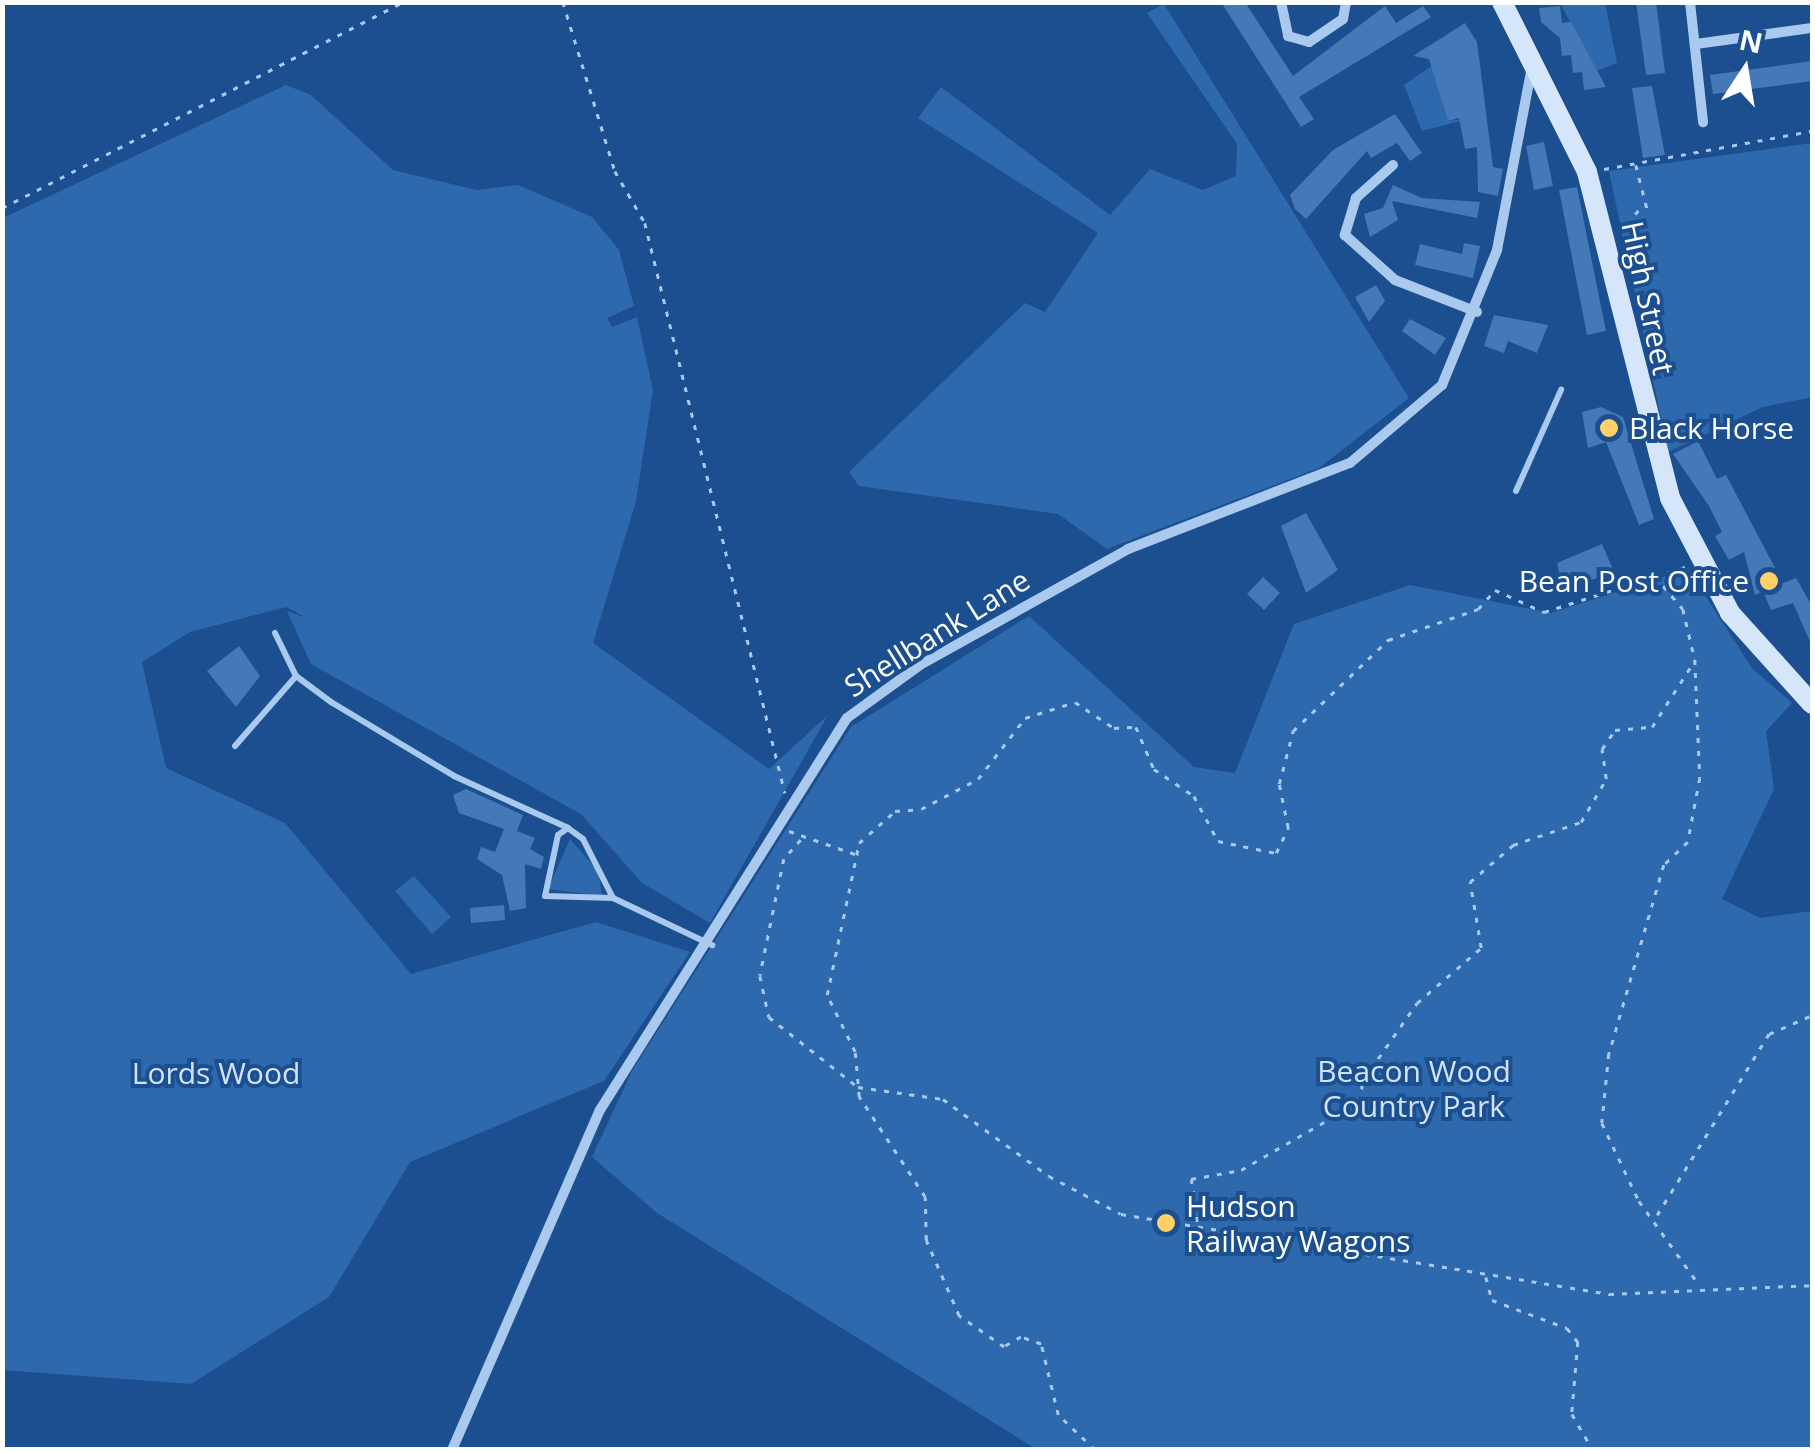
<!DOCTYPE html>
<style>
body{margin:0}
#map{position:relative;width:1815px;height:1452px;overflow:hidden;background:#1b4f8f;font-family:"Open Sans",sans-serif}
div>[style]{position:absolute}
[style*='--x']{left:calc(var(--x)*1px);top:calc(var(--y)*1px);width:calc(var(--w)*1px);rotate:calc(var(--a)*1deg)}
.green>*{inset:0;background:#2e69ad}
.building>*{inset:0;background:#4478b7}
.path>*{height:2.5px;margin-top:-1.25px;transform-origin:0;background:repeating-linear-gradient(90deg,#a9c9ee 0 5px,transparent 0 13px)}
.lane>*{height:6px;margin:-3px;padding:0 3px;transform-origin:3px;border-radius:3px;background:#a9c9ee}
.street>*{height:10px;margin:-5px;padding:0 5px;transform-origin:5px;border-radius:5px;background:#a9c9ee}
.secondary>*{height:20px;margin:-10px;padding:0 10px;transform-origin:10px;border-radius:10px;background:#d6e6fa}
.dots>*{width:28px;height:28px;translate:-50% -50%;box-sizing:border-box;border:5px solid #1b4f8f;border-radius:50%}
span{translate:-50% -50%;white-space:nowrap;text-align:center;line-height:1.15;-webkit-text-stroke:8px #1b4f8f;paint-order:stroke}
.street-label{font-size:30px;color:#fff}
.poi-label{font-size:30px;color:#fff}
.left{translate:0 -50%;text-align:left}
.right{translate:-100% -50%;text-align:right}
.park-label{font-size:30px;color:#cfe3fa}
.frame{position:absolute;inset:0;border:5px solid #fff;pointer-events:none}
.north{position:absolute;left:1695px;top:20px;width:100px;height:100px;-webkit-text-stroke:8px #1b4f8f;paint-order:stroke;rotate:12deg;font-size:28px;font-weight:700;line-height:40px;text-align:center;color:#fff}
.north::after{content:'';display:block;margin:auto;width:35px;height:45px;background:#fff;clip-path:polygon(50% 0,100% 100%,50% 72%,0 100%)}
</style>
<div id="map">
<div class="green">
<i style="clip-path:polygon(1560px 3px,1605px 3px,1617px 63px,1596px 71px)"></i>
<i style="clip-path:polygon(1164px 4px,1409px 398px,1319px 468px,1107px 549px,1058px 514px,859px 486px,849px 472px,1025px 303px,1045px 312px,1098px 233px,918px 118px,941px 87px,1110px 215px,1150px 169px,1203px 190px,1236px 176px,1237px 144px,1147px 13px)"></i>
<i style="clip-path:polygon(1434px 64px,1483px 89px,1442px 102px,1448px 121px,1472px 118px,1422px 131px,1404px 85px)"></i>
<i style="clip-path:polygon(286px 85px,311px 95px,393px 170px,477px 190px,518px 185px,592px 217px,619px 250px,634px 306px,607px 318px,612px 327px,637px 317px,653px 390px,636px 501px,593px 643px,769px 769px,828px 715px,710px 923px,642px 883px,581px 814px,311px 664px,287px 611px,307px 618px,286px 607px,190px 632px,142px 662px,166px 768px,285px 823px,411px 974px,596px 922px,690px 952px,604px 1081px,410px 1162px,329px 1297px,191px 1384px,3px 1370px,3px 218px)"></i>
<i style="clip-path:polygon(1812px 143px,1812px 397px,1763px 407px,1668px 452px,1609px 171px)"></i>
<i style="clip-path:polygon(1688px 569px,1752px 668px,1792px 703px,1766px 731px,1774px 789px,1722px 899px,1760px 918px,1812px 911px,1812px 1449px,1036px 1449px,657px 1213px,592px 1157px,632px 1071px,851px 727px,1029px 616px,1194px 767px,1235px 773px,1294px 624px,1410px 585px,1551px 613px)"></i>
<i style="clip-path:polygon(570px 839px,598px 871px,602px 896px,548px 889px)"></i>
<i style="clip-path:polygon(414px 876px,451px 917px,432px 934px,395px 891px)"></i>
</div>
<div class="building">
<i style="clip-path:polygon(1221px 2px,1245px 2px,1293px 76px,1385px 6px,1396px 23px,1423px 6px,1431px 17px,1299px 97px,1314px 119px,1301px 127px)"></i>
<i style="clip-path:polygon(1636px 2px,1656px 2px,1665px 73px,1646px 75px)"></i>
<i style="clip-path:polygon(1560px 6px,1562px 23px,1571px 22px,1606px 87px,1584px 90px,1582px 72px,1573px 73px,1571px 55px,1562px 56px,1560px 38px,1541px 22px,1539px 8px)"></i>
<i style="clip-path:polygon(1465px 23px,1477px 42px,1493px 167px,1503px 169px,1498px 196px,1478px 192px,1477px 147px,1465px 149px,1459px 118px,1448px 121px,1429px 59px,1413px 56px)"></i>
<i style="clip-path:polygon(1812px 61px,1812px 81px,1713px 94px,1710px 75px)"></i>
<i style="clip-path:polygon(1652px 86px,1665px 155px,1643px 158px,1632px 88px)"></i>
<i style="clip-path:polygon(1395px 114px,1422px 153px,1410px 161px,1397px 143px,1371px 158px,1367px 151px,1306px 219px,1295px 209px,1290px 195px,1333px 150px)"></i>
<i style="clip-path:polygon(1544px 142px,1553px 186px,1534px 190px,1526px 146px)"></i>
<i style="clip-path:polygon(1393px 185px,1422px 198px,1480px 202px,1477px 218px,1392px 201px,1398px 220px,1370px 237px,1364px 214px,1383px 208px)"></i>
<i style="clip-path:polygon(1577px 187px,1606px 331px,1587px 335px,1559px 190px)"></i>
<i style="clip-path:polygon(1464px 243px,1480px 246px,1473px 278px,1415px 265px,1420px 244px,1462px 254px)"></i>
<i style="clip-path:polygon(1376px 285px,1385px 301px,1369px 322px,1355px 297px)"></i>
<i style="clip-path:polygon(1494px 315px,1548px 325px,1537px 353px,1508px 341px,1504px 353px,1484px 346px)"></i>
<i style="clip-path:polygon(1410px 319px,1446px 338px,1435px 355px,1402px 331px)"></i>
<i style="clip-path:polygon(1601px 407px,1623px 417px,1654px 519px,1639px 525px,1606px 442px,1588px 448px,1582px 412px)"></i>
<i style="clip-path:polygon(1698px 441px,1717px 479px,1726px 475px,1783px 583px,1796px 578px,1812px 606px,1812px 646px,1793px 603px,1771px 610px,1763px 591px,1755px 595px,1744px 552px,1729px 560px,1715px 536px,1722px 532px,1709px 506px,1673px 454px)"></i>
<i style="clip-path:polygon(1306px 513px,1338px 570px,1306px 593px,1281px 526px)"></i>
<i style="clip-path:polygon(1602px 544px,1614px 572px,1563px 590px,1557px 563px)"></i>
<i style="clip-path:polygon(1263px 577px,1280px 593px,1264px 610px,1247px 594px)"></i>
<i style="clip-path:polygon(239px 646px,260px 676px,236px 707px,207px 671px)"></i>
<i style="clip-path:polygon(466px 789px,523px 815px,517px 831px,535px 838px,530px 849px,544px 857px,541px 869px,525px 864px,526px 908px,510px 911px,502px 875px,477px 859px,481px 847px,495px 852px,504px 829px,459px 813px,453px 795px)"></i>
<i style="clip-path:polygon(504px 905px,505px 920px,471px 923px,470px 908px)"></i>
</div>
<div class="path">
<i style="--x:563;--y:2;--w:177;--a:72.9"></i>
<i style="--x:615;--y:171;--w:60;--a:60"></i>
<i style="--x:645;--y:223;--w:587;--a:76.2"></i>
<i style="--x:1636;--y:165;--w:49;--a:75.7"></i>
<i style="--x:1604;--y:169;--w:211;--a:-10.4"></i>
<i style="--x:2;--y:208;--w:451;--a:-27.2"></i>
<i style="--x:1635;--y:214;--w:13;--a:-48"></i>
<i style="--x:1655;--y:576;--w:43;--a:49.7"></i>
<i style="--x:1683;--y:609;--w:52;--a:76.8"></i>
<i style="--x:1695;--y:660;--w:118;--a:87.6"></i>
<i style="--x:1700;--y:778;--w:65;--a:100.6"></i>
<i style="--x:1688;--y:842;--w:33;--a:136"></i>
<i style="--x:1664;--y:865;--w:197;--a:106.2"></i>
<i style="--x:1609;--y:1054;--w:69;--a:95.8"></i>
<i style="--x:1602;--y:1123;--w:86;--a:64.6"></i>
<i style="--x:1639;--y:1201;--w:101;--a:54.3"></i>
<i style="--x:789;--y:831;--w:70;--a:19.2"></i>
<i style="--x:801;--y:840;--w:25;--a:132"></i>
<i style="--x:784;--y:859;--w:119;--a:101.6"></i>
<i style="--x:760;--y:976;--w:42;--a:77.6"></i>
<i style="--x:769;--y:1017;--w:113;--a:38.2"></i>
<i style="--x:858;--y:1087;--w:86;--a:8"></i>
<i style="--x:943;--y:1099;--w:131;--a:36"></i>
<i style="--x:1049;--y:1176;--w:81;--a:27.8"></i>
<i style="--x:1121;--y:1214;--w:495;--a:9.3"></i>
<i style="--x:1609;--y:1294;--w:203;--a:-2.5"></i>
<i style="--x:1657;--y:1215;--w:213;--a:-58.3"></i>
<i style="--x:1769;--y:1034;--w:47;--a:-23.8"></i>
<i style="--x:1197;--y:1222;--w:43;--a:-97.9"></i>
<i style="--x:1191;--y:1179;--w:51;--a:-10.2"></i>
<i style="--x:1241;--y:1170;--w:136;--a:-30"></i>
<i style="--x:1359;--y:1102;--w:22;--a:-80"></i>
<i style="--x:1363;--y:1080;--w:94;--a:-55"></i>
<i style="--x:1417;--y:1003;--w:84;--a:-40.7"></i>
<i style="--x:1481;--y:948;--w:67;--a:-99.5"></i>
<i style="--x:1470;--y:882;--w:57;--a:-40.7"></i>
<i style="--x:1513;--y:845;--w:72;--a:-18.7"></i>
<i style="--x:1581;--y:822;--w:50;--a:-59.8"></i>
<i style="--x:1606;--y:779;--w:30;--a:-98"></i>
<i style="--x:1602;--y:749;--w:23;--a:-56"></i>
<i style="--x:1615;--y:730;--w:37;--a:-5"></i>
<i style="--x:1652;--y:727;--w:80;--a:-57.3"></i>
<i style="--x:1486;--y:1277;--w:24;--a:75"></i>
<i style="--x:1492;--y:1300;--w:80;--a:20.5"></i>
<i style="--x:1567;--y:1328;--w:18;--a:52"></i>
<i style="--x:1578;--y:1342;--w:72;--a:94.8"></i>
<i style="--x:1572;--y:1414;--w:42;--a:59.7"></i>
<i style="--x:1095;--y:1450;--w:51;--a:-136.6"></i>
<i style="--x:1058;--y:1415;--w:73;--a:-103.5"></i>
<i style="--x:1041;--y:1344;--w:21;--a:-161"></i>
<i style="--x:1021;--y:1337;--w:20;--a:150"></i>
<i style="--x:1004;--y:1347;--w:55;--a:-145.4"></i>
<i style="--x:959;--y:1316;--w:83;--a:-113.5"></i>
<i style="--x:926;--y:1240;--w:43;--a:-91.3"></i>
<i style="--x:925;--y:1197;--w:120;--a:-123.4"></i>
<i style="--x:859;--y:1097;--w:45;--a:-95.1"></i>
<i style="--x:855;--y:1052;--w:64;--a:-116.2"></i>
<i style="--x:827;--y:995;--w:155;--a:-78.1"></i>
<i style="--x:859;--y:843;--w:48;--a:-41.6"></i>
<i style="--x:895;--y:811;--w:26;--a:-4"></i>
<i style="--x:921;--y:809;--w:64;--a:-27.8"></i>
<i style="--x:978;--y:779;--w:77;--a:-52.4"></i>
<i style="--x:1025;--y:718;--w:52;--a:-17.7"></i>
<i style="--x:1075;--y:702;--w:47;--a:33.7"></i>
<i style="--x:1114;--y:728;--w:22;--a:-3"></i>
<i style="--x:1136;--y:727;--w:46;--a:66.8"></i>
<i style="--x:1154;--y:769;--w:48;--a:34"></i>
<i style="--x:1194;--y:796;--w:51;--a:61.9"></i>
<i style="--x:1218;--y:841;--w:59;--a:11.7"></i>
<i style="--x:1276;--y:853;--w:28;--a:-64"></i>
<i style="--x:1288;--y:828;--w:45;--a:-101.6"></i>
<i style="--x:1279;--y:784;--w:55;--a:-75.2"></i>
<i style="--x:1293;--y:731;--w:132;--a:-43.8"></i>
<i style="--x:1388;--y:640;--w:95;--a:-19"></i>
<i style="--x:1478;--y:609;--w:25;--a:-48"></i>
<i style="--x:1495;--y:590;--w:54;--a:24.2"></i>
<i style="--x:1544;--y:612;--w:148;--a:-17.7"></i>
</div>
<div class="lane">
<i style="--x:1516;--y:491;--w:111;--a:-66"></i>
<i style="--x:275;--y:633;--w:48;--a:64"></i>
<i style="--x:296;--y:676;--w:44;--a:36.6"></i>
<i style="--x:331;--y:702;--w:144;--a:31"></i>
<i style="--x:454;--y:776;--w:125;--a:24.5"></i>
<i style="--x:235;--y:746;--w:93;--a:-48.9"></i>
<i style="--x:613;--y:898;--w:66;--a:-117"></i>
<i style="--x:583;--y:839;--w:19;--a:-144"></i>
<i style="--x:568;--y:828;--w:12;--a:145"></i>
<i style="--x:558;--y:835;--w:62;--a:102"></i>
<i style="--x:545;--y:896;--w:68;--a:1.7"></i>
<i style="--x:613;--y:898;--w:110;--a:25.4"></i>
</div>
<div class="street">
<i style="--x:1281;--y:2;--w:35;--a:78"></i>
<i style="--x:1288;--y:36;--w:22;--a:16"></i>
<i style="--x:1309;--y:42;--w:41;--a:-34.1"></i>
<i style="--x:1343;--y:19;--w:17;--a:-80"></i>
<i style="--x:1690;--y:2;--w:121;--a:83.8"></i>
<i style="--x:1696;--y:44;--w:117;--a:-7.9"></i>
<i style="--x:1393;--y:165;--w:50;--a:138.3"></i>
<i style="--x:1356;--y:198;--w:39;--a:107"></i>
<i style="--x:1345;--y:235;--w:67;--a:42"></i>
<i style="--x:1395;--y:280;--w:88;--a:21.3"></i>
<i style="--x:452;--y:1450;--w:371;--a:-66.5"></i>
<i style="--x:600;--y:1110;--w:463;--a:-57.8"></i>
<i style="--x:847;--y:718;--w:90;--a:-36"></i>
<i style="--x:920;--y:665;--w:238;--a:-29.1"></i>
<i style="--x:1128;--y:549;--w:238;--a:-21.2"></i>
<i style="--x:1350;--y:463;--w:121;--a:-40.3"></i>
<i style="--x:1442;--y:385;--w:146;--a:-67.8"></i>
<i style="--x:1497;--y:250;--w:181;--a:-79.2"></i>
</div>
<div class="secondary">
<i style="--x:1502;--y:2;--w:190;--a:63.4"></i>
<i style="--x:1587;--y:172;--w:336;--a:75.7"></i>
<i style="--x:1670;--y:498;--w:130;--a:62.4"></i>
<i style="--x:1730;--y:613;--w:122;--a:48"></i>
</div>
<div class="dots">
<i style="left:1609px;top:428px;background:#ffd166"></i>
<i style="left:1769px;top:581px;background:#ffd166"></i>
<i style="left:1166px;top:1223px;background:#ffd166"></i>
</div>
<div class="street-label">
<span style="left:1648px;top:298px;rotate:78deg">High Street</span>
<span style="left:937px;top:633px;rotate:-32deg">Shellbank Lane</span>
</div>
<div class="poi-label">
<span class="left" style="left:1629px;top:428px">Black Horse</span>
<span class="right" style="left:1749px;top:581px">Bean Post Office</span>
<span class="left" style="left:1186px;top:1223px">Hudson<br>Railway Wagons</span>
</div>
<div class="park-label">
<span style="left:1414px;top:1088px">Beacon Wood<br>Country Park</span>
<span style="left:216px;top:1073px">Lords Wood</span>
</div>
<div class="frame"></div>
<div class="north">N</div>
</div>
